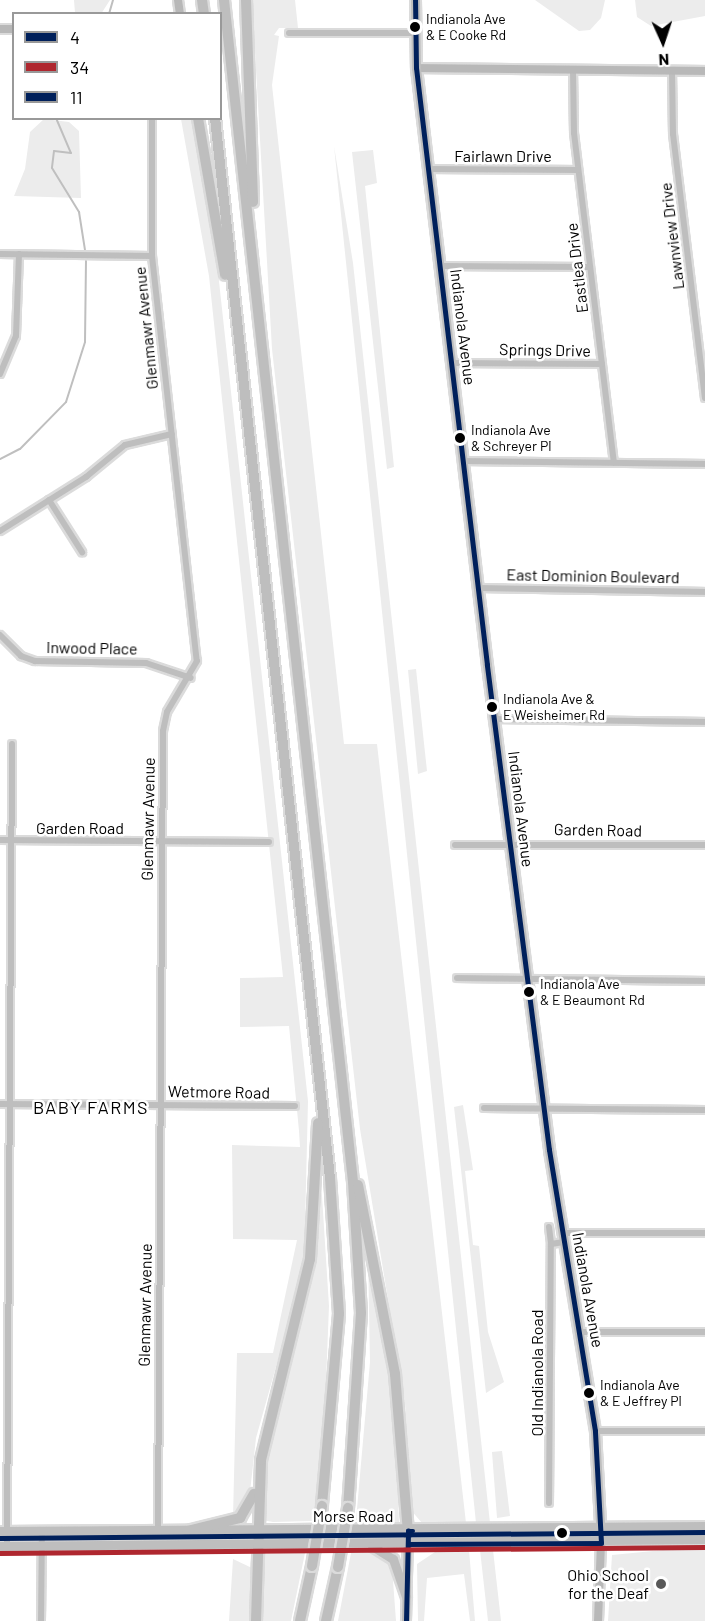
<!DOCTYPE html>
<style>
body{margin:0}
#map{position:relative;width:705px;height:1621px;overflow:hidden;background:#fff;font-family:Barlow,sans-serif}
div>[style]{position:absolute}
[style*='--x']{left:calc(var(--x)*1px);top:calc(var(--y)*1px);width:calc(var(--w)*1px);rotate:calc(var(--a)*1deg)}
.green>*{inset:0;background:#ececec}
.stream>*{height:2px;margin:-1px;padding:0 1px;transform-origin:1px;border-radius:1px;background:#bfbfbf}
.roads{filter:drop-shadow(2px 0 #dbdbdb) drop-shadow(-2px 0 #dbdbdb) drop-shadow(0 2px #dbdbdb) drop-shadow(0 -2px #dbdbdb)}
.street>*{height:6px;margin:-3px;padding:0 3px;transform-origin:3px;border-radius:3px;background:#bebebe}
.secondary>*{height:8px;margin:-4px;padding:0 4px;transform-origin:4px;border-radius:4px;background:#b8b8b8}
.primary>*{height:9px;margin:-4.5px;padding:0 4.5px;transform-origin:4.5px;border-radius:4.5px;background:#bebebe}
.highway>*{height:10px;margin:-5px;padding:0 5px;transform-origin:5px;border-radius:5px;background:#bebebe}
.bridges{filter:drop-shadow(2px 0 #dbdbdb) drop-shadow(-2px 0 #dbdbdb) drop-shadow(0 2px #dbdbdb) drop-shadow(0 -2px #dbdbdb)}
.highway-bridge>*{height:10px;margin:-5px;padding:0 5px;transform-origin:5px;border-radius:5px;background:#bebebe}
.bus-1>*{height:4.5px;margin:-2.25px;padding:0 2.25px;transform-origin:2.25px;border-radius:2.25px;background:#00205b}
.bus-2>*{height:4.5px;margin:-2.25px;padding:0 2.25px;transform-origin:2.25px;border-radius:2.25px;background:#af272f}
.bus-3>*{height:4.5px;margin:-2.25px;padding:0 2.25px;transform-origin:2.25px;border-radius:2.25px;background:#00205b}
.dots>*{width:16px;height:16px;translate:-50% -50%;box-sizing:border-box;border:3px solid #fff;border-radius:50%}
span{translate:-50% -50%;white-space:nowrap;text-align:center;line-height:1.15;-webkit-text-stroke:5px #fff;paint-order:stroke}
.bus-label{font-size:14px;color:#000}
.left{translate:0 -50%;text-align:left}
.street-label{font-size:16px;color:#000}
.poi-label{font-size:16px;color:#000}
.right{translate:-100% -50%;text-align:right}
.neighbourhood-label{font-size:18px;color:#000;letter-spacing:1.5px}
.legend{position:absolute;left:12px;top:12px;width:210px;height:108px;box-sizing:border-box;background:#fff;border:2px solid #999;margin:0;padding:8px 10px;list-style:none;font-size:18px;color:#000}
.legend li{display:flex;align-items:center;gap:12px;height:30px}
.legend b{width:30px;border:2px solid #999}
.north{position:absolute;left:633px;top:12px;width:60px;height:60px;-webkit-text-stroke:4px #fff;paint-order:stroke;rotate:177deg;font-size:16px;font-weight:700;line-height:24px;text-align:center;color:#000}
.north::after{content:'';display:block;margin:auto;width:21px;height:27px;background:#000;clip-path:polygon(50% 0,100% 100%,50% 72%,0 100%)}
</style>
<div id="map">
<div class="green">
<i style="clip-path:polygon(74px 0,110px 0,101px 14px,75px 13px)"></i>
<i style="clip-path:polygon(252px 0,295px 0,298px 28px,279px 28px,274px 35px,279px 36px,272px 85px,344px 744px,377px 744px,466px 1523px,422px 1523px,410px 1509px,405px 1403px,360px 1129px,272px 349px)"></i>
<i style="clip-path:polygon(535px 0,605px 0,601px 18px,590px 30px,579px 31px)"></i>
<i style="clip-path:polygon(635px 0,705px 0,705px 16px,651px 26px,637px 17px)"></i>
<i style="clip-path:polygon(44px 119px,69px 122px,79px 131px,81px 198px,14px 196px,25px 169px,30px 132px)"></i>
<i style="clip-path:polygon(181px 119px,193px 119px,218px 272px,308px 1101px,304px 1267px,256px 1438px,250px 1492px,233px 1517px,237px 1353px,273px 1353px,297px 1240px,233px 1239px,232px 1145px,300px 1147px,299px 1131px,289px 1026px,240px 1027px,240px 978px,283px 977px,209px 276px)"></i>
<i style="clip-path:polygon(334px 146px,353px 263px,490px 1523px,476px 1523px)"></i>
<i style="clip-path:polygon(373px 150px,377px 183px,365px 186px,394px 467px,387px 469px,352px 152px)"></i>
<i style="clip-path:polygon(416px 669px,427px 771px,418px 774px,408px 670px)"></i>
<i style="clip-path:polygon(463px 1105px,473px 1170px,465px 1171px,473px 1245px,479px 1246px,488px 1332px,504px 1382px,486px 1393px,454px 1107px)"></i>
<i style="clip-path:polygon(321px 1180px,329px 1306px,323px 1457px,312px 1521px,273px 1522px,262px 1520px,266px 1460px,307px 1301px)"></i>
<i style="clip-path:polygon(368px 1256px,394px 1392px,399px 1522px,356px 1520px,370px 1362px)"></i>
<i style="clip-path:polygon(502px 1451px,510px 1516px,497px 1518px,492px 1452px)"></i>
<i style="clip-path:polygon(705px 1546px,705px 1621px,608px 1621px,612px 1555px)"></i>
<i style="clip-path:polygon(469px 1550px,475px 1621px,470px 1621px,464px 1574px,427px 1578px,424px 1621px,418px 1621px,417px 1564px,435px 1552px)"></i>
<i style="clip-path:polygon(480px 1550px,493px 1550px,501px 1621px,488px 1621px)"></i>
<i style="clip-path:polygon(371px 1552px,392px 1567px,396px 1621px,338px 1621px,351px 1553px)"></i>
<i style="clip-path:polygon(305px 1553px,291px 1621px,260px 1621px,264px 1554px)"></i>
<i style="clip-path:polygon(233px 1559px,252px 1568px,250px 1621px,229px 1621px)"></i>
</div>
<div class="stream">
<i style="--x:109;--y:14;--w:15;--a:-74"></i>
<i style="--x:56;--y:118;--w:38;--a:67"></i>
<i style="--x:71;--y:153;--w:17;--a:-173"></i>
<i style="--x:54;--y:151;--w:17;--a:97"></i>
<i style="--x:52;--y:168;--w:52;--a:58.5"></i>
<i style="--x:79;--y:212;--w:38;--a:81"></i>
<i style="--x:0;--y:459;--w:22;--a:-27"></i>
<i style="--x:20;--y:449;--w:66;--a:-45.6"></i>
<i style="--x:66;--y:402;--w:63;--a:-72.4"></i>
<i style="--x:85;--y:342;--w:81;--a:-89.3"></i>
</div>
<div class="roads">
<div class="street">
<i style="--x:289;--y:33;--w:126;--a:0"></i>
<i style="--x:573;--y:70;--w:63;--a:89.1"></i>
<i style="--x:574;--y:133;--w:332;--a:83.1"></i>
<i style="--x:672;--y:71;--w:63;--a:89.1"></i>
<i style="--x:673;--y:134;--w:266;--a:83.1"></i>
<i style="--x:152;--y:118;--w:138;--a:90"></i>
<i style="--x:152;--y:256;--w:407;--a:83.7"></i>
<i style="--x:197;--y:661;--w:59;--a:120.5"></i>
<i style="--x:167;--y:712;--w:19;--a:102"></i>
<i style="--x:163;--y:731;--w:800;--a:90.36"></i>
<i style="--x:429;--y:169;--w:149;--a:0.4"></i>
<i style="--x:0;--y:254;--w:152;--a:0.8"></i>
<i style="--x:440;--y:266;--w:150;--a:0.4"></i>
<i style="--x:452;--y:363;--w:150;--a:0.4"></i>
<i style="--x:0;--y:374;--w:41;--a:-67.2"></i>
<i style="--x:16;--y:336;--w:82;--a:-87.9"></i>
<i style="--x:464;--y:461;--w:241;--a:0.7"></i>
<i style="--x:49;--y:500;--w:62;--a:57.6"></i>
<i style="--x:0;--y:531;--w:102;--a:-32.1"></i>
<i style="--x:86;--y:477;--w:50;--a:-39.4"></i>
<i style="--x:125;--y:445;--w:48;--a:-13.2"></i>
<i style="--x:481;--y:588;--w:224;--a:1"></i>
<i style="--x:0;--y:635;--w:30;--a:45"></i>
<i style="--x:21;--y:656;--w:15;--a:20"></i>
<i style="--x:35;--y:661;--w:111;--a:1"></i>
<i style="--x:146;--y:663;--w:47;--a:18.4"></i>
<i style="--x:495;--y:719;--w:210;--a:0.8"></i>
<i style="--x:0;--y:840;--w:269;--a:0.4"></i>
<i style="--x:455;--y:845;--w:250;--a:0"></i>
<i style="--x:457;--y:978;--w:248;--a:0.7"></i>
<i style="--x:0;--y:1104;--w:295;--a:0.4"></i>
<i style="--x:484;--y:1108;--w:221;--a:0.5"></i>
<i style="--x:549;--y:1227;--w:17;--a:83"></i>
<i style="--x:563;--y:1233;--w:142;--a:0"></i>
<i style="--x:580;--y:1332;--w:125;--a:0"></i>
<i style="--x:595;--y:1431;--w:110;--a:0"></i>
<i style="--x:549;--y:1503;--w:259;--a:-89.6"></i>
<i style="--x:551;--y:1244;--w:13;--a:-9"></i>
<i style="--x:7;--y:1546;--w:802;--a:-89.64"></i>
<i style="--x:41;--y:1621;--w:89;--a:-89.4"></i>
</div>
<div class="secondary">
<i style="--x:178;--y:0;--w:14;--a:82"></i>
<i style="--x:0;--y:29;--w:14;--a:0"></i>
<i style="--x:416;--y:68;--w:289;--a:0.6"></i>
<i style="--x:406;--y:1621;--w:90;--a:-88.7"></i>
<i style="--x:598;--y:1621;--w:78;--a:-87.8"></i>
</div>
<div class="primary">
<i style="--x:415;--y:0;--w:68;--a:89.2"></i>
<i style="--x:416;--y:68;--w:601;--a:83.22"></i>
<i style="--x:487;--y:665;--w:489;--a:82.7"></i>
<i style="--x:549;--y:1150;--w:285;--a:80.7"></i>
<i style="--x:595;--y:1431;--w:112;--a:86.9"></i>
<i style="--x:0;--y:1531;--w:705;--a:-0.41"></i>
<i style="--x:0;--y:1546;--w:705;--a:-0.57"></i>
<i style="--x:372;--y:1546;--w:25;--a:32"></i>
<i style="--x:393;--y:1559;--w:39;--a:71"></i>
</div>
<div class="highway">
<i style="--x:202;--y:0;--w:14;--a:82"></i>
<i style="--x:224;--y:0;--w:1189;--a:83.77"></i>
<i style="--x:353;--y:1182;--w:131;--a:86.5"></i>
<i style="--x:361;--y:1313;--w:195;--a:93.8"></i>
<i style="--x:246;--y:0;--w:202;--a:88"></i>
<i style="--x:198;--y:118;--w:159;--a:80.2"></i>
<i style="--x:215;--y:118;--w:1066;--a:83.81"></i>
<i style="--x:330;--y:1178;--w:136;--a:86.2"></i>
<i style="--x:339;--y:1314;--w:193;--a:95.1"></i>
<i style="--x:358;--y:1185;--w:193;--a:78.9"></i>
<i style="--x:395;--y:1374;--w:158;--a:85.3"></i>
<i style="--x:187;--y:1531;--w:55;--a:-13.8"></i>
<i style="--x:240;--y:1518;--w:28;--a:-60"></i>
<i style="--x:256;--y:1621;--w:161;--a:-88.2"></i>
<i style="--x:261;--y:1460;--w:207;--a:-76.3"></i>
<i style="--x:310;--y:1259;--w:136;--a:-86.6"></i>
<i style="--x:300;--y:1621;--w:56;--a:-77.7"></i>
<i style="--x:326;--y:1621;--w:55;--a:-77.5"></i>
</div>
</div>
<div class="bridges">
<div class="highway-bridge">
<i style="--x:312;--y:1566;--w:61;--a:-80.5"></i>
<i style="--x:338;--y:1567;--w:60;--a:-80.4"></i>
</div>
</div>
<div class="bus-1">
<i style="--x:408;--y:1544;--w:193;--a:-0.3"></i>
<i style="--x:601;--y:1543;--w:112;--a:-93.1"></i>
<i style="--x:595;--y:1431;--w:285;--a:-99.3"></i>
<i style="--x:549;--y:1150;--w:489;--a:-97.3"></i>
<i style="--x:487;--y:665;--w:601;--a:-96.78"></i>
<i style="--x:416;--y:68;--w:68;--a:-90.8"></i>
<i style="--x:406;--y:1621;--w:90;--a:-88.7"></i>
<i style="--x:408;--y:1531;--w:5;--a:0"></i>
</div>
<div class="bus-2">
<i style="--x:0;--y:1553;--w:705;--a:-0.49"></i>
</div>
<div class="bus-3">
<i style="--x:0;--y:1538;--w:705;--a:-0.49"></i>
</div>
<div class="dots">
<i style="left:415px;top:27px;background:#000"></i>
<i style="left:460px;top:438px;background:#000"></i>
<i style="left:492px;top:707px;background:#000"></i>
<i style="left:529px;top:992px;background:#000"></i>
<i style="left:589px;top:1393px;background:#000"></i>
<i style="left:562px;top:1533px;background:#000"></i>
<i style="left:661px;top:1584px;background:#595959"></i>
</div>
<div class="bus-label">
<span class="left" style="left:426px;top:27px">Indianola Ave<br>&amp; E Cooke Rd</span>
<span class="left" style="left:471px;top:438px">Indianola Ave<br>&amp; Schreyer Pl</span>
<span class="left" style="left:503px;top:707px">Indianola Ave &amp;<br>E Weisheimer Rd</span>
<span class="left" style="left:540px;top:992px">Indianola Ave<br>&amp; E Beaumont Rd</span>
<span class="left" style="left:600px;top:1393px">Indianola Ave<br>&amp; E Jeffrey Pl</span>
</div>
<div class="street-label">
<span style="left:503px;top:156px">Fairlawn Drive</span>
<span style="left:672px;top:236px;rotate:-97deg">Lawnview Drive</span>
<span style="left:577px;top:268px;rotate:-97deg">Eastlea Drive</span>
<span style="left:463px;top:327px;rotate:83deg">Indianola Avenue</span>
<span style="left:146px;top:328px;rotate:-96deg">Glenmawr Avenue</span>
<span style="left:545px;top:350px;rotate:1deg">Springs Drive</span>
<span style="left:593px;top:576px;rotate:1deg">East Dominion Boulevard</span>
<span style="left:92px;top:648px;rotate:1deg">Inwood Place</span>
<span style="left:521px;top:809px;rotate:83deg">Indianola Avenue</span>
<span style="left:148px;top:819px;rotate:-89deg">Glenmawr Avenue</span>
<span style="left:80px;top:828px">Garden Road</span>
<span style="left:598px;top:830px;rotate:1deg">Garden Road</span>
<span style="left:219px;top:1092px;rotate:1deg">Wetmore Road</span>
<span style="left:588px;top:1290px;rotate:80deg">Indianola Avenue</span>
<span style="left:145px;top:1305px;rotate:-89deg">Glenmawr Avenue</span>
<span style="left:537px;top:1373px;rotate:-90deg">Old Indianola Road</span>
<span style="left:353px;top:1516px">Morse Road</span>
</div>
<div class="poi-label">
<span class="right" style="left:649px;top:1584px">Ohio School<br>for the Deaf</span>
</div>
<div class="neighbourhood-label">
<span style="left:91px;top:1107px">BABY FARMS</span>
</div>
<ul class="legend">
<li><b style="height:8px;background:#00205b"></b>4</li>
<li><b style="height:8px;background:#af272f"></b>34</li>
<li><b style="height:8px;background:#00205b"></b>11</li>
</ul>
<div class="north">N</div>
</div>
